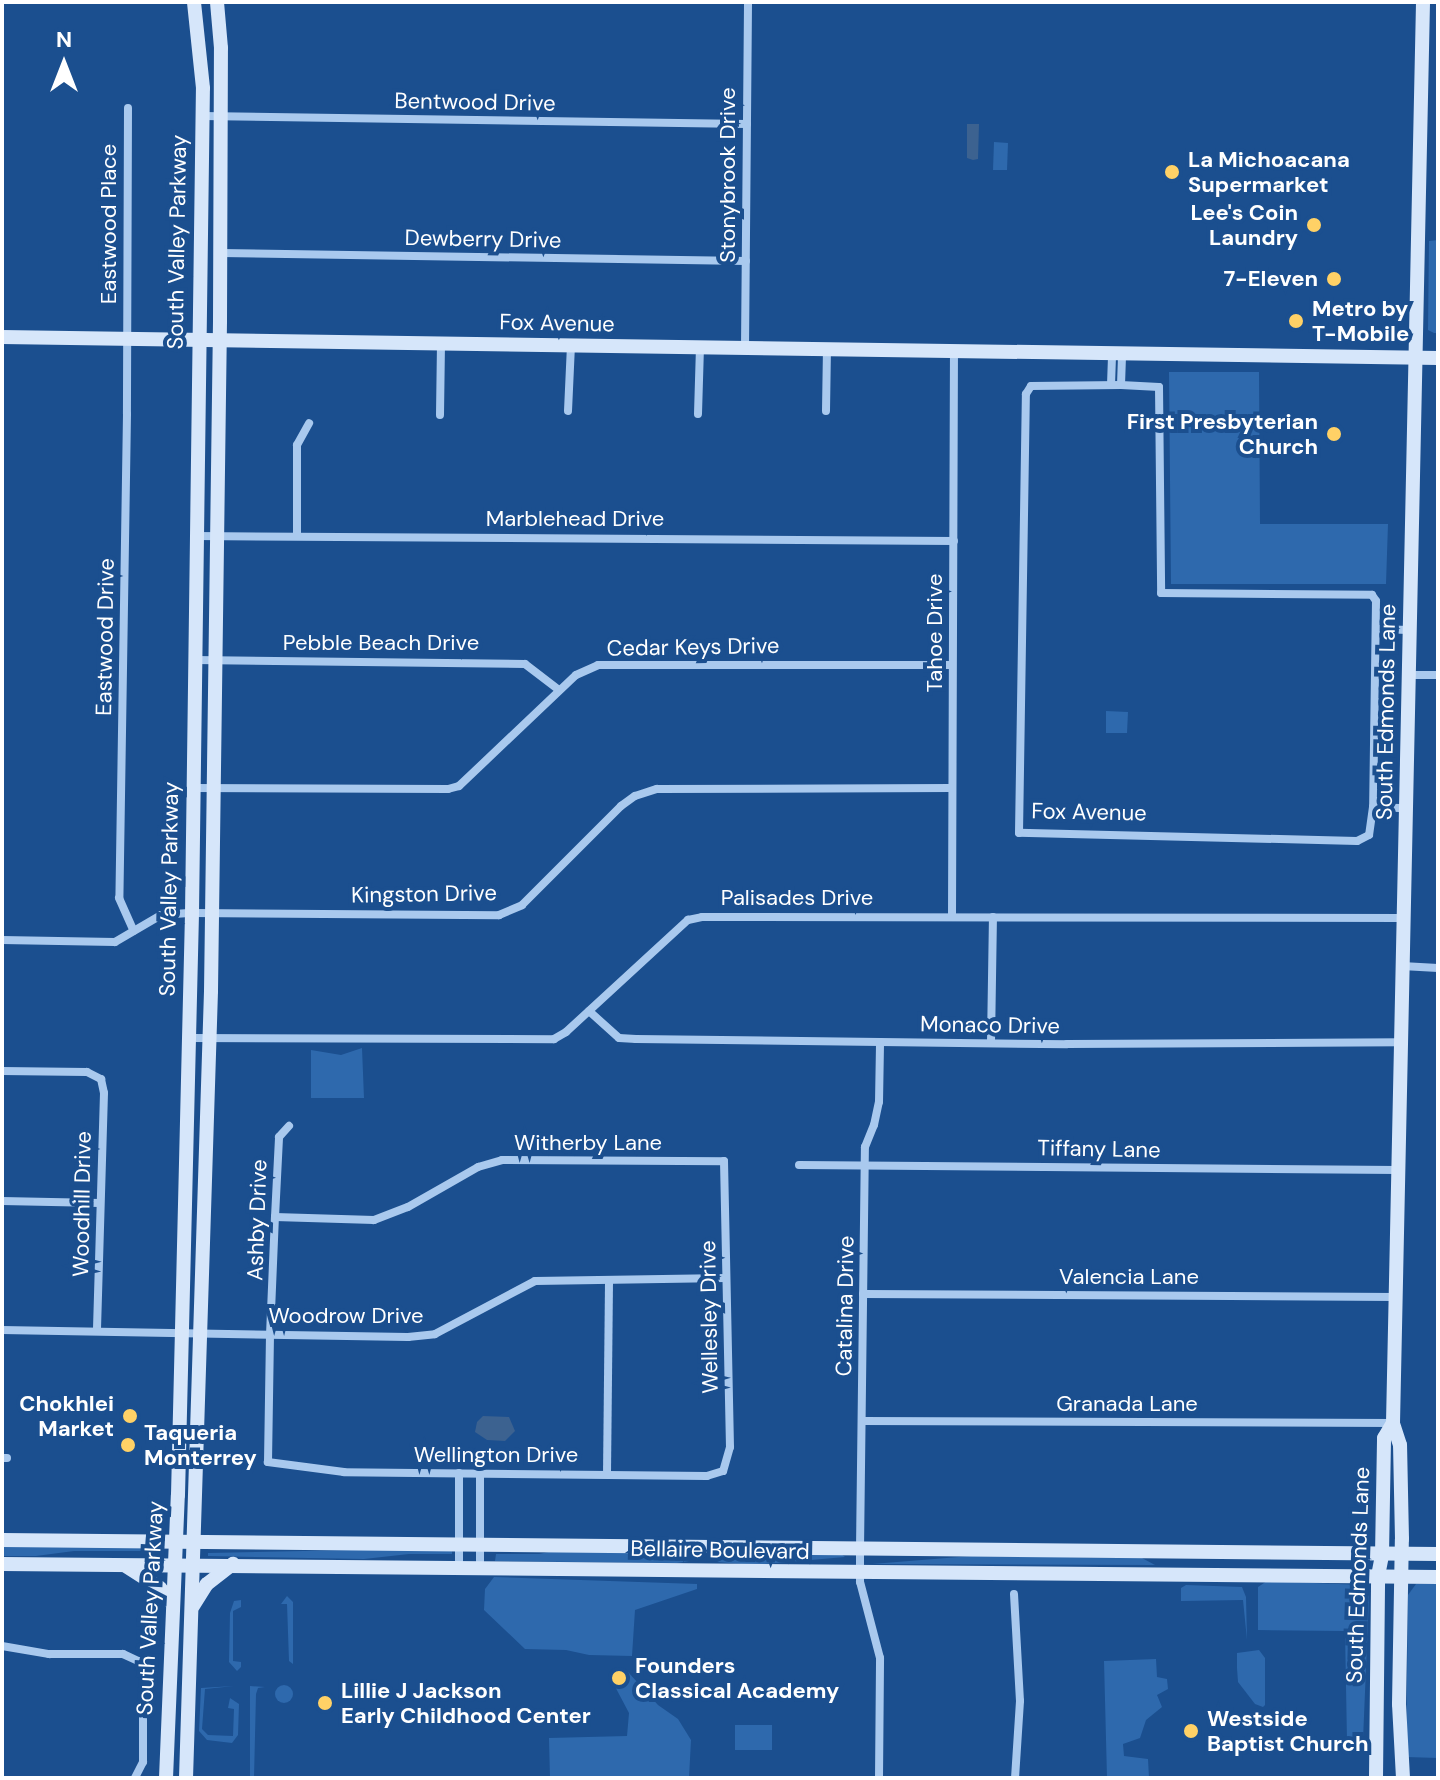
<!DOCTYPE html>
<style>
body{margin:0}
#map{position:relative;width:1440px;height:1780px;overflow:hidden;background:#1b4f8f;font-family:"DM Sans",sans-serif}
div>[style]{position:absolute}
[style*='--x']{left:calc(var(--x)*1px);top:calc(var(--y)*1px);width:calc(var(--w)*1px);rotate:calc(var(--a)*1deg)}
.green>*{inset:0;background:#2e69ad}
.round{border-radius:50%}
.water>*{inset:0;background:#3c6290}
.street>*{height:8px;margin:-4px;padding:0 4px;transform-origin:4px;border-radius:4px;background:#a9c9ee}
.secondary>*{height:14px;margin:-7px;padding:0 7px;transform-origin:7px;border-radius:7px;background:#d6e6fa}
.dots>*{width:22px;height:22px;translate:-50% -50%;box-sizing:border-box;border:4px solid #1b4f8f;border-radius:50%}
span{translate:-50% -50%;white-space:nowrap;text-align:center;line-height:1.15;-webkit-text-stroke:8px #1b4f8f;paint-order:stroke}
.street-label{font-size:22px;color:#fff}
.poi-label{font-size:22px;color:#fff;font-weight:700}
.left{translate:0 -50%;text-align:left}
.right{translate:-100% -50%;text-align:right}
.frame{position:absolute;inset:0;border:4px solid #fff;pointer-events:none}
.north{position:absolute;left:24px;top:24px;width:80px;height:80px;-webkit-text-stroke:6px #1b4f8f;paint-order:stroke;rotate:0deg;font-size:22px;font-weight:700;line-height:32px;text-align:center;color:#fff}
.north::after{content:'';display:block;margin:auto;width:28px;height:36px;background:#fff;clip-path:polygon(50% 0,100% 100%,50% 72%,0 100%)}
</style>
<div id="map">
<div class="green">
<i style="clip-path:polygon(994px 142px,1008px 143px,1007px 170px,993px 170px)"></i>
<i style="clip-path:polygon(1438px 240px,1438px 333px,1434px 333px,1428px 330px,1429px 241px)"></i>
<i style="clip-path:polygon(1169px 372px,1259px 372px,1260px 524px,1388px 524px,1386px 584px,1171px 584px)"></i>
<i style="clip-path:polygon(1106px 711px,1128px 712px,1127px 733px,1106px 733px)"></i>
<i style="clip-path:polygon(362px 1048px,364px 1098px,311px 1098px,311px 1050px,341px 1055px)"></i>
<i style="clip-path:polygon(2px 1547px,158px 1547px,158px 1551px,74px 1551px,36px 1556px,2px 1556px)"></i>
<i style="clip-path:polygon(452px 1548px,452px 1554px,409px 1554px,364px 1559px,208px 1556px,208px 1553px)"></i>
<i style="clip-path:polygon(563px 1549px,689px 1553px,691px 1555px,689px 1561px,677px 1563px,495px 1561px,496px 1554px,539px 1554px)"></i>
<i style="clip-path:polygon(768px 1552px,841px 1554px,845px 1557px,753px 1565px,717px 1562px,731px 1555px)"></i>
<i style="clip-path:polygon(971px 1556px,1142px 1558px,1155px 1565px,872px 1564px)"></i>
<i style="clip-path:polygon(494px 1577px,697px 1584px,697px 1589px,635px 1610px,632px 1656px,589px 1655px,566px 1650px,525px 1649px,484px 1610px,485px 1589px)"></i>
<i style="clip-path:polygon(1267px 1581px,1363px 1585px,1369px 1597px,1363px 1740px,1356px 1750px,1347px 1742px,1345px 1631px,1258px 1630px,1258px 1587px)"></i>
<i style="clip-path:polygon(1416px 1584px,1438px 1584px,1438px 1758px,1406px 1757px,1408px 1595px)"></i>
<i style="clip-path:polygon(1186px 1585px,1242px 1587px,1246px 1597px,1247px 1640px,1243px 1600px,1181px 1601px,1181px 1588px)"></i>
<i style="clip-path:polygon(287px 1596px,293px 1602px,293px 1664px,289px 1661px,287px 1604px,281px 1604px)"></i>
<i style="clip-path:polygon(241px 1600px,241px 1607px,233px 1611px,233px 1661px,241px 1662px,241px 1667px,237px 1671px,229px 1662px,230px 1613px,234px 1601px)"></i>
<i style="clip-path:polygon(1259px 1650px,1265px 1658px,1265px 1705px,1263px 1707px,1255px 1704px,1238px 1682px,1237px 1668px,1237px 1653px)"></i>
<i style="clip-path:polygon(1156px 1659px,1157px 1677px,1167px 1679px,1168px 1689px,1157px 1695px,1162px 1707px,1146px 1720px,1140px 1738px,1123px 1744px,1124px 1756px,1148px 1759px,1149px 1778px,1107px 1778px,1104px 1661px)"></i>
<i style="clip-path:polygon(628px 1672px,658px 1705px,678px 1719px,691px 1740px,689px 1778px,550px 1778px,549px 1738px,627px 1736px,629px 1713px,610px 1677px)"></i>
<i class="round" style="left:275px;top:1685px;width:18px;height:18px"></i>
<i style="clip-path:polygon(234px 1686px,205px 1689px,202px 1729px,208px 1735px,233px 1736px,234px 1709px,228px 1708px,230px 1698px,239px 1704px,238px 1735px,232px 1743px,207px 1740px,199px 1731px,201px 1688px)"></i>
<i style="clip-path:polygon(250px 1686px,265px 1687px,258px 1688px,256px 1694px,254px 1778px,250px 1778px)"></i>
<i style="clip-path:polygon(735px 1725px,772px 1725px,772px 1750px,735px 1750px)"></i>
</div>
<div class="water">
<i style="clip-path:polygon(967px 124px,979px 124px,978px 159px,973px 160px,967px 158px)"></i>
<i style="clip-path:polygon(483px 1416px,509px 1417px,515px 1431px,505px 1441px,487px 1440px,475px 1432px,477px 1422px)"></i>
</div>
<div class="street">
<i style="--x:128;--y:108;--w:306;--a:90.2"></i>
<i style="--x:127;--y:414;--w:484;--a:90.9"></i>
<i style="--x:119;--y:898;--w:36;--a:66"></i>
<i style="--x:202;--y:116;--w:545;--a:0.84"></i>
<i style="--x:221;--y:253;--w:525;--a:0.87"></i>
<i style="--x:745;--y:348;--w:346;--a:-89.5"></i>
<i style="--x:1111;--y:385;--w:32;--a:-88"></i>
<i style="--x:1121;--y:385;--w:38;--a:3"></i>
<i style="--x:1159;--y:387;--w:206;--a:89.4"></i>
<i style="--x:1161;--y:593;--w:211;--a:0.5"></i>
<i style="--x:1372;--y:595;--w:7;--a:56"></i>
<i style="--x:1376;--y:601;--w:206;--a:90.8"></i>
<i style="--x:1373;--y:807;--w:28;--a:98"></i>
<i style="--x:1369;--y:835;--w:13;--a:153"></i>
<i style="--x:1357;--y:841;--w:338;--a:-178.6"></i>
<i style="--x:1019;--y:833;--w:439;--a:-89.1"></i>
<i style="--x:1026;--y:394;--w:9;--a:-58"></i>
<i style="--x:1031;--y:386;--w:90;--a:-0.6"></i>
<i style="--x:1121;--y:385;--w:32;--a:-88"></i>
<i style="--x:568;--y:411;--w:66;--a:-87.4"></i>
<i style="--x:826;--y:411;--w:62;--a:-89.1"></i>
<i style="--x:698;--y:414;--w:67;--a:-88.3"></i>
<i style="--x:440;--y:415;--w:71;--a:-89.2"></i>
<i style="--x:195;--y:536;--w:759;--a:0.38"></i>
<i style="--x:297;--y:536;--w:91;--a:-90"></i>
<i style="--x:297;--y:445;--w:25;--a:-61"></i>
<i style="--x:1377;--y:629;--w:32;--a:2"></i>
<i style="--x:194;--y:660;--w:331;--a:0.7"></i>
<i style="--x:525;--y:664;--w:43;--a:37.4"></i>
<i style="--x:1408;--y:675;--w:30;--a:0"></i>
<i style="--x:193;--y:788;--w:255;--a:0.2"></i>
<i style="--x:448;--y:789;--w:11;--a:-15"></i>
<i style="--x:459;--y:786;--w:161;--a:-43.5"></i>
<i style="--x:576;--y:675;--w:24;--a:-24"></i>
<i style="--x:598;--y:665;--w:354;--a:0"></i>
<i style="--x:1373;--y:807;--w:33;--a:2"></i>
<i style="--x:952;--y:917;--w:566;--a:-89.8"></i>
<i style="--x:2;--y:940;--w:113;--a:1"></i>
<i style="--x:115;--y:942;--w:53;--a:-30.4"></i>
<i style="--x:161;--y:915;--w:31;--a:-4"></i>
<i style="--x:192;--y:913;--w:307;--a:0.4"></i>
<i style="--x:499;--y:915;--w:25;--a:-23"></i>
<i style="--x:522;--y:905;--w:140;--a:-45"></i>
<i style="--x:621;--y:806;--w:17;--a:-36"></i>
<i style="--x:635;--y:796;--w:23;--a:-18"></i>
<i style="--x:657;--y:789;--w:295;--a:-0.2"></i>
<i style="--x:1402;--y:966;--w:36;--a:3"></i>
<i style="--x:589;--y:1011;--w:40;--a:42"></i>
<i style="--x:619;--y:1038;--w:17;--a:3"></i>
<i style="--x:636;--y:1039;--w:431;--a:0.7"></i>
<i style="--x:1067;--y:1044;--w:334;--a:-0.3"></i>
<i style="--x:188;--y:1038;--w:366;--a:0.2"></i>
<i style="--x:554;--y:1039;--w:14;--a:-30"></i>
<i style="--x:566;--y:1032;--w:166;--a:-42.6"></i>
<i style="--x:688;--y:920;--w:14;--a:-12"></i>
<i style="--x:702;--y:917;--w:701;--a:0.08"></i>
<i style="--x:991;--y:1042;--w:125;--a:-89.1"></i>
<i style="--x:2;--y:1071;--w:85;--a:0.7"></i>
<i style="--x:87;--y:1072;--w:16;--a:27"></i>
<i style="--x:101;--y:1079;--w:14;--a:78"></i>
<i style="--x:104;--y:1093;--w:238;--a:91.7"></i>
<i style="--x:799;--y:1165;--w:599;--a:0.48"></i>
<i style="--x:2;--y:1201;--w:98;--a:1.2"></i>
<i style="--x:275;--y:1217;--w:99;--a:1.7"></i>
<i style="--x:374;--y:1220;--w:36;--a:-21"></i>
<i style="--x:408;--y:1207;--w:81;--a:-29.7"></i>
<i style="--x:478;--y:1167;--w:25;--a:-16"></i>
<i style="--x:502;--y:1160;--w:222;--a:0.3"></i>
<i style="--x:724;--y:1161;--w:286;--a:88.8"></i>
<i style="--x:730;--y:1447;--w:25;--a:106"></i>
<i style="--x:723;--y:1471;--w:17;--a:163"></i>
<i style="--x:707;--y:1476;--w:363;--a:-179.4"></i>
<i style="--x:344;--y:1472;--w:77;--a:-172.5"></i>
<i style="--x:268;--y:1462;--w:127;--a:-89.1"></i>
<i style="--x:270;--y:1335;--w:118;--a:-87.6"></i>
<i style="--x:275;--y:1217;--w:80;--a:-87.1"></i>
<i style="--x:279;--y:1137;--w:15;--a:-48"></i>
<i style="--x:863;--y:1294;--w:532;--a:0.32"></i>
<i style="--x:2;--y:1330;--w:406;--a:1"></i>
<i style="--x:408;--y:1337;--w:27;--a:-6"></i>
<i style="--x:435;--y:1334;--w:113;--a:-27.9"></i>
<i style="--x:535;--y:1281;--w:191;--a:-0.9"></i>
<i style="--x:862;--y:1421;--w:531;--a:0.22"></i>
<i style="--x:2;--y:1458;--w:5;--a:0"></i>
<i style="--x:480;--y:1473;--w:96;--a:90"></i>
<i style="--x:607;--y:1474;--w:194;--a:-89.4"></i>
<i style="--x:459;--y:1568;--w:95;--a:-90"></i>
<i style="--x:1014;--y:1594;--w:107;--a:86.8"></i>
<i style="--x:1020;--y:1701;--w:77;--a:93.7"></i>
<i style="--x:2;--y:1646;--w:48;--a:9.7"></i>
<i style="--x:49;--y:1654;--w:74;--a:0"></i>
<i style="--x:123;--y:1654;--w:17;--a:25"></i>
<i style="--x:138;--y:1661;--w:15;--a:70"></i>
<i style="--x:143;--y:1675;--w:87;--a:90"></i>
<i style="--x:143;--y:1762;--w:18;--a:117"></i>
<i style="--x:879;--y:1778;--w:120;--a:-89.5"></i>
<i style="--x:880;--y:1658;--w:79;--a:-104.7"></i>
<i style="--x:860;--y:1582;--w:33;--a:-90"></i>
<i style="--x:860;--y:1549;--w:402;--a:-89.3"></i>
<i style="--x:865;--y:1147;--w:24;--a:-68"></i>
<i style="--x:874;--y:1125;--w:24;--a:-78"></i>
<i style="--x:879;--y:1102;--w:60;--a:-89"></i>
</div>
<div class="secondary">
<i style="--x:2;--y:337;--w:1436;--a:0.84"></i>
<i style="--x:2;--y:1540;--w:1436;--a:0.56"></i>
<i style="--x:2;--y:1564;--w:1436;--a:0.52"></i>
<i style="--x:126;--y:1566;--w:40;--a:32.9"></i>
<i style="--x:160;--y:1588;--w:19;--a:51"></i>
<i style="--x:193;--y:1606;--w:26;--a:-58"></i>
<i style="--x:207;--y:1584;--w:33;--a:-38"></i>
<i style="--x:166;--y:1778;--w:283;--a:-87.6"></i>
<i style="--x:178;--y:1495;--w:582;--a:-88.62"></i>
<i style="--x:192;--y:913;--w:825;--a:-89.24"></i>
<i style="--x:203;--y:88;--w:86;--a:-96"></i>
<i style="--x:186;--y:1778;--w:787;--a:-88.18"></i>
<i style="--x:211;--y:991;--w:670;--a:-89.23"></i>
<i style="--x:220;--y:321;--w:273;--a:-89.8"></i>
<i style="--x:221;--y:48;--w:46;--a:-95"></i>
<i style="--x:1376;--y:1778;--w:202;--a:-89.4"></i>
<i style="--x:1378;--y:1576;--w:21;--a:-79"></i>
<i style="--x:1382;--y:1555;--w:117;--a:-89"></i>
<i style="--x:1384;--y:1438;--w:17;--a:-59"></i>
<i style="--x:1403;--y:1778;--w:74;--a:-93.1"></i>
<i style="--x:1399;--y:1704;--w:165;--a:-89"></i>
<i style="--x:1402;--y:1539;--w:94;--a:-91.2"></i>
<i style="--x:1400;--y:1445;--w:23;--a:-108"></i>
<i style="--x:1393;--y:1423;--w:1421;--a:-88.79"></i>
</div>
<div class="dots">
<i style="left:1172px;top:172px;background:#ffd166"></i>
<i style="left:1314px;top:225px;background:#ffd166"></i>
<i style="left:1334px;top:279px;background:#ffd166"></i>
<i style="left:1296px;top:321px;background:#ffd166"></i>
<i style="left:1334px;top:434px;background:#ffd166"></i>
<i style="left:130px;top:1416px;background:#ffd166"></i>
<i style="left:128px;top:1445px;background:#ffd166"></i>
<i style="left:619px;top:1678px;background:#ffd166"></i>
<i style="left:325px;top:1703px;background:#ffd166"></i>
<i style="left:1191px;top:1731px;background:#ffd166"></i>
</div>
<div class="street-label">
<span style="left:475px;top:102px;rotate:1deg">Bentwood Drive</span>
<span style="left:728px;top:175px;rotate:-90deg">Stonybrook Drive</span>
<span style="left:109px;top:224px;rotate:-90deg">Eastwood Place</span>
<span style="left:483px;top:239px;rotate:1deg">Dewberry Drive</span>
<span style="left:177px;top:242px;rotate:-89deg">South Valley Parkway</span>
<span style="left:557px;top:323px;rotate:1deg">Fox Avenue</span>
<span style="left:575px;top:519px">Marblehead Drive</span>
<span style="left:935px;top:633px;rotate:-90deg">Tahoe Drive</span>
<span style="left:105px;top:637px;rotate:-89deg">Eastwood Drive</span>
<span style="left:381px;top:643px">Pebble Beach Drive</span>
<span style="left:693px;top:647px;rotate:-1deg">Cedar Keys Drive</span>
<span style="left:1386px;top:712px;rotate:-89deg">South Edmonds Lane</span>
<span style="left:1089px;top:812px;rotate:1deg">Fox Avenue</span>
<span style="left:169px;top:889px;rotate:-89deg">South Valley Parkway</span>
<span style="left:424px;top:894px;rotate:-1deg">Kingston Drive</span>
<span style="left:797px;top:898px">Palisades Drive</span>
<span style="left:990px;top:1025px;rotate:1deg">Monaco Drive</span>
<span style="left:588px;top:1143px">Witherby Lane</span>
<span style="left:1099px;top:1149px;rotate:1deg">Tiffany Lane</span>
<span style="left:82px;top:1204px;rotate:-89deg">Woodhill Drive</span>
<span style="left:257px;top:1220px;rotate:-88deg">Ashby Drive</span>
<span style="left:1129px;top:1277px">Valencia Lane</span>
<span style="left:845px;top:1306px;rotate:-89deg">Catalina Drive</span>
<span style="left:346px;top:1316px">Woodrow Drive</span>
<span style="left:709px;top:1317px;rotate:-91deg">Wellesley Drive</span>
<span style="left:1127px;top:1404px">Granada Lane</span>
<span style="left:496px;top:1455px">Wellington Drive</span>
<span style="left:720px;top:1550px;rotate:1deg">Bellaire Boulevard</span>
<span style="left:1358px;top:1575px;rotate:-88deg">South Edmonds Lane</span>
<span style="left:150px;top:1608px;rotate:-87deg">South Valley Parkway</span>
</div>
<div class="poi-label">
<span class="left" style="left:1188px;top:172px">La Michoacana<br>Supermarket</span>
<span class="right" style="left:1298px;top:225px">Lee's Coin<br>Laundry</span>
<span class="right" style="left:1318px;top:279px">7-Eleven</span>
<span class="left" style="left:1312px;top:321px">Metro by<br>T-Mobile</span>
<span class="right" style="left:1318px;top:434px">First Presbyterian<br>Church</span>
<span class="right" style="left:114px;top:1416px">Chokhlei<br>Market</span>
<span class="left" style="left:144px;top:1445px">Taqueria<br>Monterrey</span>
<span class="left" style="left:635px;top:1678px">Founders<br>Classical Academy</span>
<span class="left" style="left:341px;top:1703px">Lillie J Jackson<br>Early Childhood Center</span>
<span class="left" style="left:1207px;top:1731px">Westside<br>Baptist Church</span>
</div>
<div class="frame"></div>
<div class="north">N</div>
</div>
